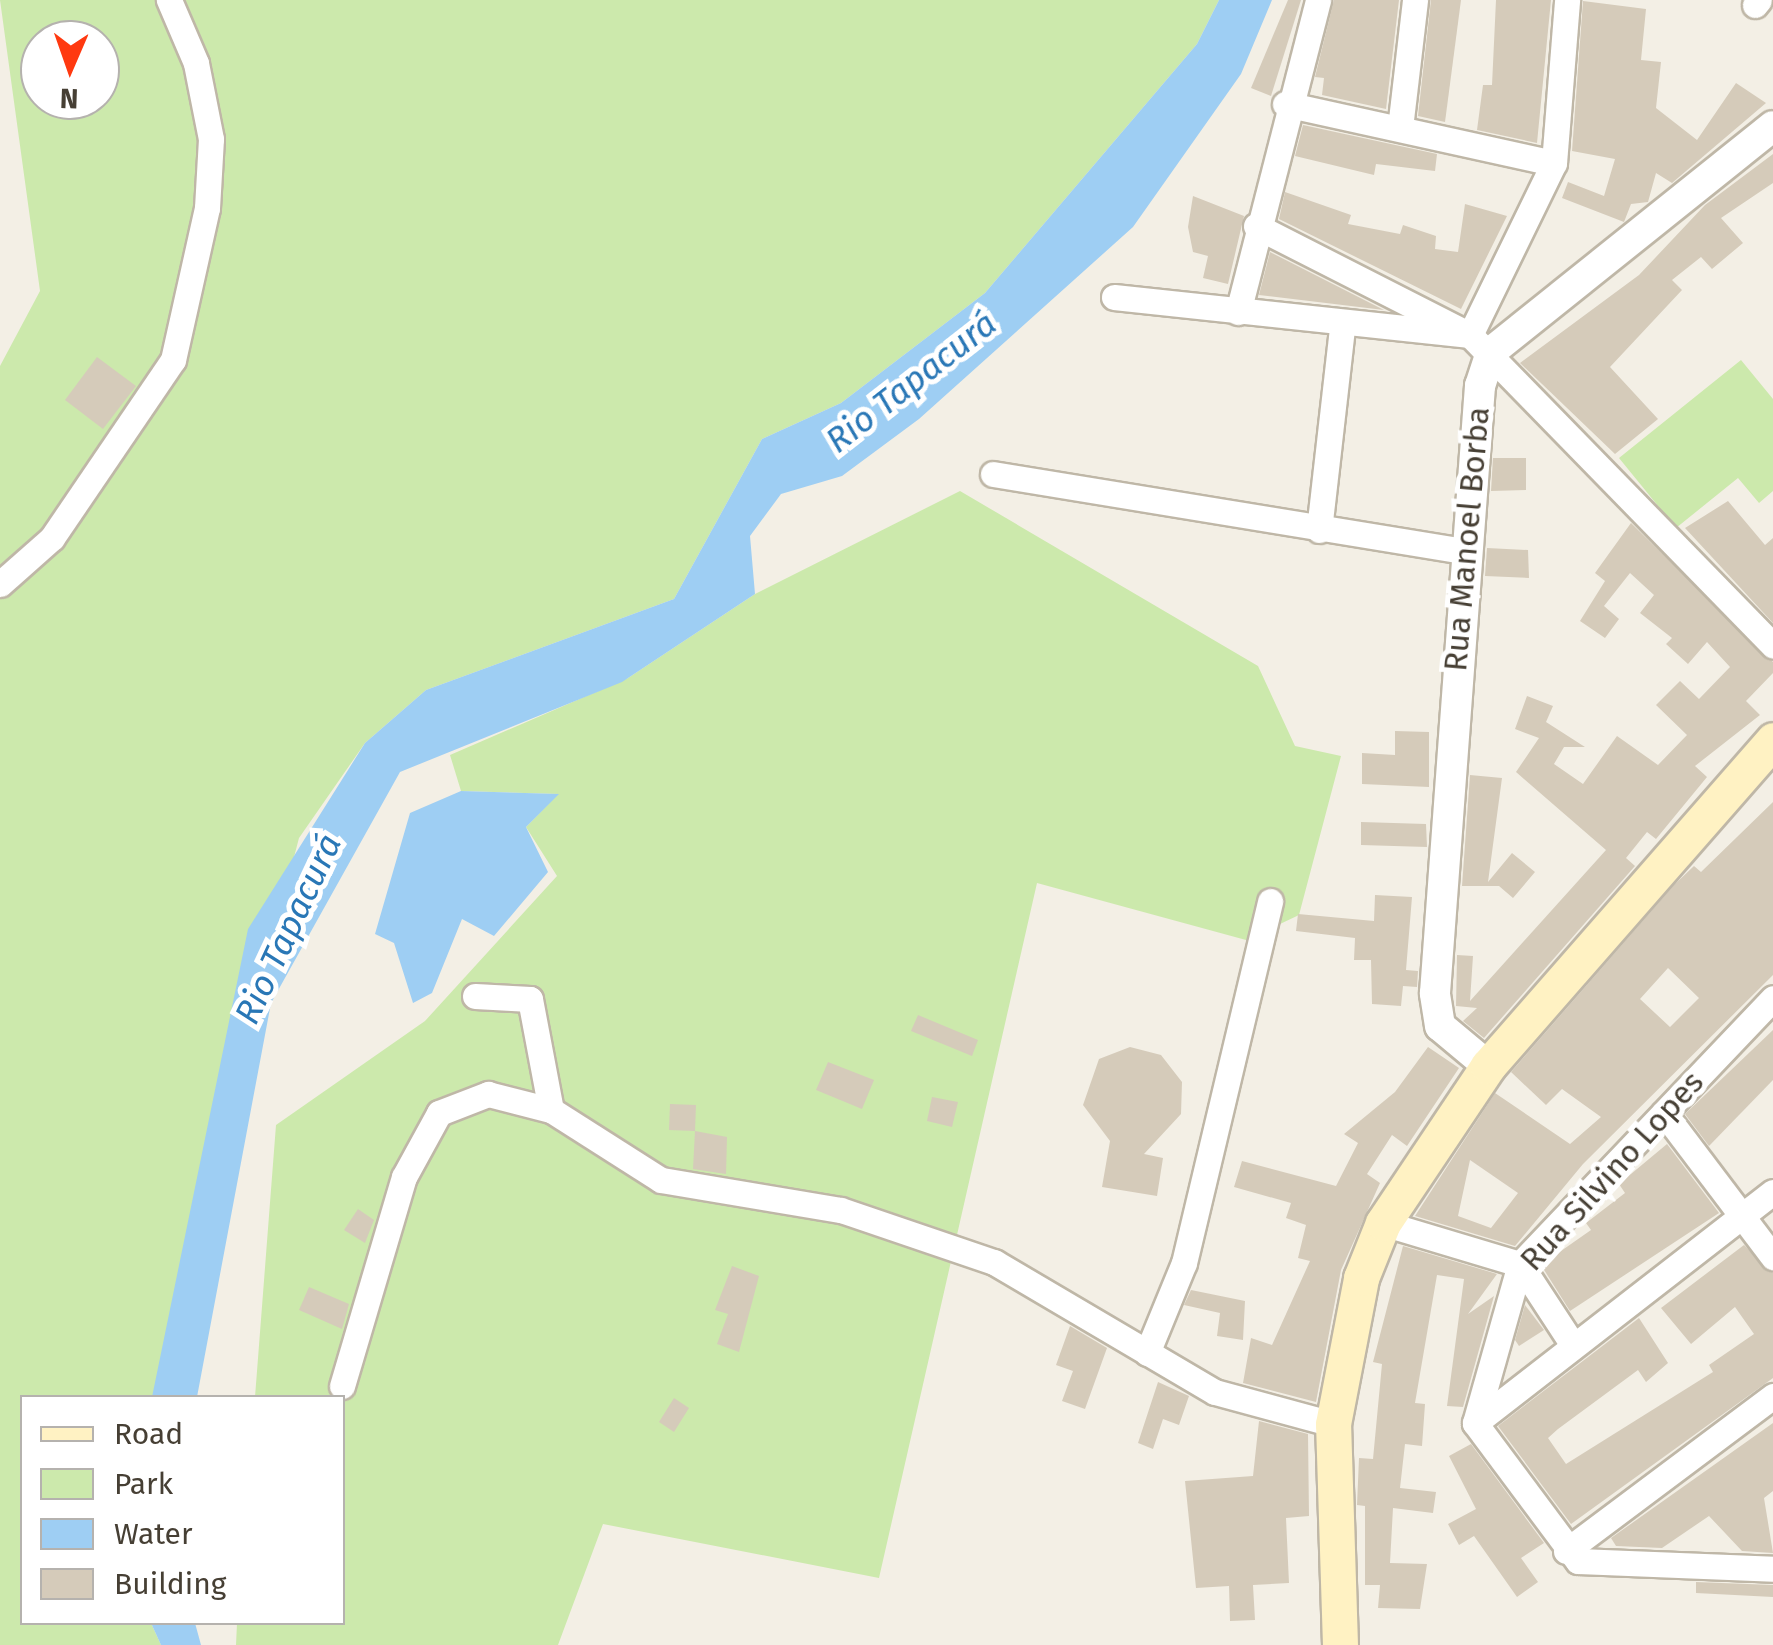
<!DOCTYPE html>
<meta charset="utf-8">
<style>
body{margin:0}
#map{position:relative;width:1773px;height:1645px;overflow:hidden;background:#f3efe5;font-family:"Fira Sans",sans-serif}
div>[style]{position:absolute}
[style*='--x']{left:calc(var(--x)*1px);top:calc(var(--y)*1px);width:calc(var(--w)*1px);rotate:calc(var(--a)*1deg)}
.green>*{inset:0;background:#cce9ac}
.water>*{inset:0;background:#9ecef3}
.building>*{inset:0;background:#d5cbba}
.roads{filter:drop-shadow(2px 0 #bfb7a7) drop-shadow(-2px 0 #bfb7a7) drop-shadow(0 2px #bfb7a7) drop-shadow(0 -2px #bfb7a7)}
.minor>*{height:25px;margin:-12.5px;padding:0 12.5px;transform-origin:12.5px;border-radius:12.5px;background:#fff}
.tertiary>*{height:30px;margin:-15px;padding:0 15px;transform-origin:15px;border-radius:15px;background:#fff}
.secondary>*{height:35px;margin:-17.5px;padding:0 17.5px;transform-origin:17.5px;border-radius:17.5px;background:#fff2c3}
span{translate:-50% -50%;white-space:nowrap;text-align:center;line-height:1.15;-webkit-text-stroke:10px #fff;paint-order:stroke}
.street-label{font-size:32px;color:#463f34}
.water-label{font-size:35px;color:#2977b6;font-style:italic}
.legend{position:absolute;left:20px;top:1395px;width:325px;height:230px;box-sizing:border-box;background:#fff;border:2px solid #b5b2ae;margin:0;padding:12px 18px;list-style:none;font-size:30px;color:#463f34}
.legend li{display:flex;align-items:center;gap:20px;height:50px}
.legend b{width:50px;border:2px solid #b5b2ae}
.north{position:absolute;left:20px;top:20px;width:100px;height:100px;box-sizing:border-box;background:#fff;border:2px solid #b5b2ae;border-radius:50%;rotate:182deg;font-size:28px;font-weight:700;line-height:40px;text-align:center;color:#463f34}
.north::after{content:'';display:block;margin:auto;width:35px;height:45px;background:#ff3910;clip-path:polygon(50% 0,100% 100%,50% 72%,0 100%)}
</style>
<div id="map">
<div class="green">
<i style="clip-path:polygon(evenodd,0 0,1219px 0,1197px 44px,985px 293px,841px 403px,762px 439px,674px 599px,426px 690px,365px 743px,299px 838px,153px 1397px,22px 1398px,22px 1622px,151px 1623px,161px 1645px,0 1645px,0 366px,40px 291px,0 0,40px 40px,100px 40px,100px 100px,40px 100px,40px 40px)"></i>
<i style="clip-path:polygon(1741px 360px,1773px 399px,1773px 491px,1759px 503px,1738px 478px,1676px 528px,1619px 458px)"></i>
<i style="clip-path:polygon(960px 491px,1258px 666px,1295px 746px,1341px 756px,1299px 915px,1246px 940px,1037px 883px,879px 1578px,603px 1524px,558px 1645px,236px 1645px,237px 1623px,342px 1622px,342px 1398px,255px 1397px,276px 1125px,425px 1021px,557px 876px,526px 827px,558px 794px,461px 791px,450px 755px,628px 678px,755px 594px)"></i>
</div>
<div class="water">
<i style="clip-path:polygon(1219px 0,1272px 0,1241px 74px,1133px 227px,919px 419px,842px 476px,781px 494px,750px 536px,755px 594px,622px 682px,400px 772px,271px 1003px,197px 1397px,152px 1397px,248px 929px,365px 743px,426px 690px,674px 599px,762px 439px,841px 403px,985px 293px,1197px 44px)"></i>
<i style="clip-path:polygon(461px 791px,559px 794px,526px 827px,548px 872px,494px 936px,462px 919px,432px 993px,413px 1003px,394px 943px,375px 934px,410px 813px)"></i>
<i style="clip-path:polygon(151px 1623px,195px 1623px,201px 1645px,161px 1645px)"></i>
</div>
<div class="building">
<i style="clip-path:polygon(1288px 0,1301px 0,1271px 96px,1251px 88px)"></i>
<i style="clip-path:polygon(1334px 0,1399px 0,1386px 109px,1322px 95px,1324px 78px,1315px 77px)"></i>
<i style="clip-path:polygon(1431px 0,1461px 0,1445px 122px,1418px 116px)"></i>
<i style="clip-path:polygon(1496px 0,1551px 0,1537px 143px,1477px 130px,1483px 85px,1492px 85px)"></i>
<i style="clip-path:polygon(1583px 1px,1646px 9px,1641px 60px,1661px 62px,1656px 108px,1697px 140px,1736px 83px,1766px 103px,1672px 183px,1656px 173px,1648px 202px,1631px 204px,1624px 222px,1562px 198px,1568px 182px,1604px 196px,1615px 159px,1572px 151px)"></i>
<i style="clip-path:polygon(1303px 125px,1437px 154px,1435px 171px,1376px 164px,1374px 175px,1295px 156px)"></i>
<i style="clip-path:polygon(1773px 154px,1773px 183px,1721px 218px,1743px 243px,1712px 269px,1701px 257px,1672px 280px,1682px 290px,1610px 367px,1658px 419px,1615px 454px,1520px 363px,1639px 275px,1705px 205px)"></i>
<i style="clip-path:polygon(1285px 192px,1351px 215px,1348px 224px,1400px 234px,1403px 225px,1436px 236px,1435px 249px,1458px 252px,1465px 204px,1507px 216px,1461px 309px,1279px 219px)"></i>
<i style="clip-path:polygon(1193px 196px,1244px 216px,1228px 284px,1203px 278px,1208px 256px,1193px 252px,1188px 227px)"></i>
<i style="clip-path:polygon(1270px 252px,1384px 310px,1259px 295px)"></i>
<i style="clip-path:polygon(97px 357px,136px 386px,103px 429px,65px 400px)"></i>
<i style="clip-path:polygon(1493px 458px,1526px 458px,1526px 490px,1491px 491px)"></i>
<i style="clip-path:polygon(1728px 501px,1765px 545px,1773px 538px,1773px 623px,1685px 528px)"></i>
<i style="clip-path:polygon(1631px 523px,1773px 662px,1773px 673px,1746px 701px,1760px 715px,1695px 766px,1707px 777px,1656px 839px,1647px 832px,1626px 858px,1635px 866px,1484px 1038px,1463px 1021px,1477px 1008px,1456px 1006px,1457px 955px,1473px 956px,1470px 1001px,1606px 850px,1516px 772px,1539px 738px,1515px 729px,1527px 696px,1553px 706px,1546px 722px,1585px 747px,1564px 747px,1554px 764px,1583px 784px,1617px 736px,1658px 765px,1687px 735px,1656px 705px,1680px 681px,1699px 699px,1730px 667px,1707px 642px,1688px 664px,1666px 644px,1672px 638px,1640px 613px,1654px 595px,1630px 573px,1604px 606px,1619px 619px,1605px 638px,1580px 621px,1605px 581px,1595px 573px)"></i>
<i style="clip-path:polygon(1487px 548px,1528px 550px,1529px 578px,1485px 576px)"></i>
<i style="clip-path:polygon(1395px 731px,1429px 732px,1429px 787px,1362px 784px,1362px 753px,1395px 755px)"></i>
<i style="clip-path:polygon(1470px 775px,1502px 778px,1488px 882px,1512px 853px,1535px 872px,1513px 898px,1499px 886px,1462px 886px)"></i>
<i style="clip-path:polygon(evenodd,1773px 802px,1773px 975px,1583px 1164px,1515px 1246px,1415px 1216px,1495px 1093px,1570px 1144px,1601px 1117px,1562px 1089px,1546px 1105px,1511px 1072px,1675px 884px,1694px 866px,1701px 872px,1773px 802px,1668px 968px,1699px 998px,1670px 1027px,1640px 999px,1668px 968px,1773px 802px,1470px 1160px,1518px 1193px,1491px 1228px,1458px 1216px,1470px 1160px)"></i>
<i style="clip-path:polygon(1361px 822px,1426px 824px,1427px 847px,1361px 845px)"></i>
<i style="clip-path:polygon(1375px 895px,1412px 897px,1406px 970px,1418px 971px,1417px 987px,1403px 986px,1401px 1006px,1372px 1004px,1371px 960px,1354px 960px,1355px 938px,1296px 931px,1298px 914px,1374px 921px)"></i>
<i style="clip-path:polygon(918px 1015px,978px 1040px,972px 1056px,911px 1031px)"></i>
<i style="clip-path:polygon(1773px 1030px,1773px 1080px,1709px 1146px,1685px 1114px)"></i>
<i style="clip-path:polygon(1130px 1047px,1161px 1055px,1182px 1082px,1181px 1114px,1144px 1154px,1163px 1158px,1157px 1196px,1102px 1187px,1110px 1141px,1083px 1105px,1099px 1059px)"></i>
<i style="clip-path:polygon(1428px 1047px,1459px 1068px,1407px 1146px,1392px 1135px,1367px 1174px,1380px 1183px,1341px 1270px,1316px 1402px,1243px 1383px,1251px 1338px,1272px 1345px,1310px 1261px,1298px 1258px,1306px 1225px,1286px 1218px,1291px 1203px,1234px 1187px,1242px 1161px,1336px 1186px,1358px 1143px,1344px 1134px,1395px 1092px)"></i>
<i style="clip-path:polygon(828px 1062px,874px 1080px,862px 1109px,816px 1090px)"></i>
<i style="clip-path:polygon(932px 1097px,958px 1102px,952px 1127px,927px 1121px)"></i>
<i style="clip-path:polygon(670px 1104px,696px 1105px,695px 1131px,669px 1130px)"></i>
<i style="clip-path:polygon(695px 1131px,727px 1137px,726px 1174px,693px 1169px)"></i>
<i style="clip-path:polygon(1667px 1144px,1719px 1213px,1570px 1311px,1541px 1265px,1591px 1230px,1586px 1223px,1625px 1193px,1619px 1184px)"></i>
<i style="clip-path:polygon(358px 1209px,374px 1220px,365px 1243px,344px 1230px)"></i>
<i style="clip-path:polygon(1744px 1245px,1773px 1273px,1773px 1378px,1571px 1524px,1498px 1426px,1639px 1318px,1668px 1363px,1646px 1382px,1638px 1370px,1558px 1429px,1548px 1438px,1566px 1464px,1713px 1372px,1709px 1365px,1754px 1334px,1735px 1307px,1691px 1344px,1661px 1308px)"></i>
<i style="clip-path:polygon(1403px 1246px,1497px 1274px,1468px 1314px,1494px 1296px,1463px 1407px,1447px 1406px,1464px 1279px,1437px 1275px,1415px 1403px,1425px 1404px,1422px 1446px,1405px 1444px,1400px 1488px,1436px 1492px,1433px 1513px,1393px 1508px,1390px 1563px,1427px 1564px,1420px 1609px,1378px 1608px,1380px 1585px,1365px 1585px,1365px 1506px,1357px 1505px,1359px 1458px,1373px 1459px,1382px 1364px,1373px 1362px)"></i>
<i style="clip-path:polygon(732px 1266px,759px 1276px,739px 1352px,717px 1344px,728px 1314px,715px 1310px)"></i>
<i style="clip-path:polygon(309px 1287px,349px 1304px,342px 1329px,299px 1310px)"></i>
<i style="clip-path:polygon(1191px 1290px,1245px 1301px,1243px 1340px,1217px 1336px,1220px 1313px,1184px 1305px)"></i>
<i style="clip-path:polygon(1525px 1305px,1544px 1330px,1519px 1346px,1515px 1340px)"></i>
<i style="clip-path:polygon(1070px 1326px,1107px 1348px,1085px 1409px,1062px 1401px,1073px 1371px,1056px 1365px)"></i>
<i style="clip-path:polygon(1158px 1382px,1189px 1396px,1179px 1425px,1163px 1419px,1153px 1449px,1138px 1443px)"></i>
<i style="clip-path:polygon(674px 1398px,689px 1408px,674px 1432px,659px 1422px)"></i>
<i style="clip-path:polygon(1259px 1421px,1308px 1434px,1309px 1516px,1286px 1518px,1289px 1583px,1253px 1585px,1255px 1620px,1230px 1621px,1229px 1586px,1196px 1588px,1185px 1481px,1253px 1476px)"></i>
<i style="clip-path:polygon(1773px 1423px,1773px 1491px,1764px 1498px,1773px 1553px,1742px 1551px,1709px 1516px,1662px 1548px,1616px 1546px,1611px 1538px)"></i>
<i style="clip-path:polygon(1471px 1444px,1544px 1543px,1521px 1558px,1538px 1582px,1517px 1597px,1474px 1536px,1459px 1545px,1448px 1524px,1476px 1509px,1449px 1456px)"></i>
<i style="clip-path:polygon(1696px 1582px,1773px 1585px,1773px 1597px,1696px 1593px)"></i>
</div>
<div class="roads">
<div class="minor">
<i style="--x:1755;--y:5;--w:6;--a:-51"></i>
<i style="--x:1285;--y:104;--w:275;--a:12.4"></i>
<i style="--x:1400;--y:128;--w:129;--a:-83.3"></i>
<i style="--x:1256;--y:226;--w:240;--a:27"></i>
<i style="--x:1470;--y:335;--w:191;--a:-64"></i>
<i style="--x:1554;--y:163;--w:164;--a:-85.4"></i>
<i style="--x:1114;--y:297;--w:358;--a:6.1"></i>
<i style="--x:1470;--y:335;--w:434;--a:45.7"></i>
<i style="--x:1238;--y:312;--w:322;--a:-75.6"></i>
<i style="--x:993;--y:474;--w:476;--a:9.3"></i>
<i style="--x:1319;--y:530;--w:203;--a:-83.5"></i>
<i style="--x:0;--y:584;--w:69;--a:-41.5"></i>
<i style="--x:52;--y:538;--w:215;--a:-55.8"></i>
<i style="--x:173;--y:360;--w:156;--a:-77.4"></i>
<i style="--x:207;--y:208;--w:69;--a:-86.7"></i>
<i style="--x:211;--y:139;--w:77;--a:-101.2"></i>
<i style="--x:196;--y:63;--w:69;--a:-113.2"></i>
<i style="--x:475;--y:996;--w:55;--a:3.1"></i>
<i style="--x:530;--y:999;--w:113;--a:79.3"></i>
<i style="--x:551;--y:1110;--w:130;--a:32.5"></i>
<i style="--x:661;--y:1180;--w:182;--a:9.5"></i>
<i style="--x:841;--y:1210;--w:162;--a:18.8"></i>
<i style="--x:994;--y:1262;--w:256;--a:30.5"></i>
<i style="--x:1215;--y:1392;--w:122;--a:15.2"></i>
<i style="--x:1664;--y:1113;--w:181;--a:52.9"></i>
<i style="--x:1383;--y:1223;--w:143;--a:16.7"></i>
<i style="--x:1520;--y:1264;--w:93;--a:56.8"></i>
<i style="--x:1147;--y:1353;--w:97;--a:-67.7"></i>
<i style="--x:1184;--y:1263;--w:372;--a:-76.6"></i>
<i style="--x:342;--y:1386;--w:218;--a:-73.5"></i>
<i style="--x:404;--y:1177;--w:73;--a:-61.3"></i>
<i style="--x:439;--y:1113;--w:53;--a:-21.2"></i>
<i style="--x:488;--y:1094;--w:65;--a:14.3"></i>
<i style="--x:1475;--y:1423;--w:165;--a:-74.2"></i>
<i style="--x:1520;--y:1264;--w:367;--a:-46.4"></i>
<i style="--x:1475;--y:1423;--w:377;--a:-37.8"></i>
<i style="--x:1475;--y:1423;--w:172;--a:53.3"></i>
<i style="--x:1578;--y:1561;--w:195;--a:2.3"></i>
<i style="--x:1566;--y:1551;--w:259;--a:-36.8"></i>
</div>
<div class="tertiary">
<i style="--x:1488;--y:1066;--w:62;--a:-140.2"></i>
<i style="--x:1440;--y:1026;--w:33;--a:-99"></i>
<i style="--x:1435;--y:993;--w:609;--a:-85.76"></i>
<i style="--x:1480;--y:386;--w:36;--a:-72"></i>
<i style="--x:1491;--y:352;--w:361;--a:-38.7"></i>
</div>
<div class="secondary">
<i style="--x:1340;--y:1645;--w:221;--a:-91.8"></i>
<i style="--x:1333;--y:1424;--w:149;--a:-79.1"></i>
<i style="--x:1361;--y:1278;--w:59;--a:-68.2"></i>
<i style="--x:1383;--y:1223;--w:189;--a:-56.2"></i>
<i style="--x:1488;--y:1066;--w:433;--a:-48.8"></i>
</div>
</div>
<div class="street-label">
<span style="left:1467px;top:539px;rotate:-85deg">Rua Manoel Borba</span>
<span style="left:1612px;top:1171px;rotate:-48deg">Rua Silvino Lopes</span>
</div>
<div class="water-label">
<span style="left:911px;top:382px;rotate:-38deg">Rio Tapacurá</span>
<span style="left:288px;top:929px;rotate:-65deg">Rio Tapacurá</span>
</div>
<ul class="legend">
<li><b style="height:12px;background:#fff2c3"></b>Road</li>
<li><b style="height:28px;background:#cce9ac"></b>Park</li>
<li><b style="height:28px;background:#9ecef3"></b>Water</li>
<li><b style="height:28px;background:#d5cbba"></b>Building</li>
</ul>
<div class="north">N</div>
</div>
